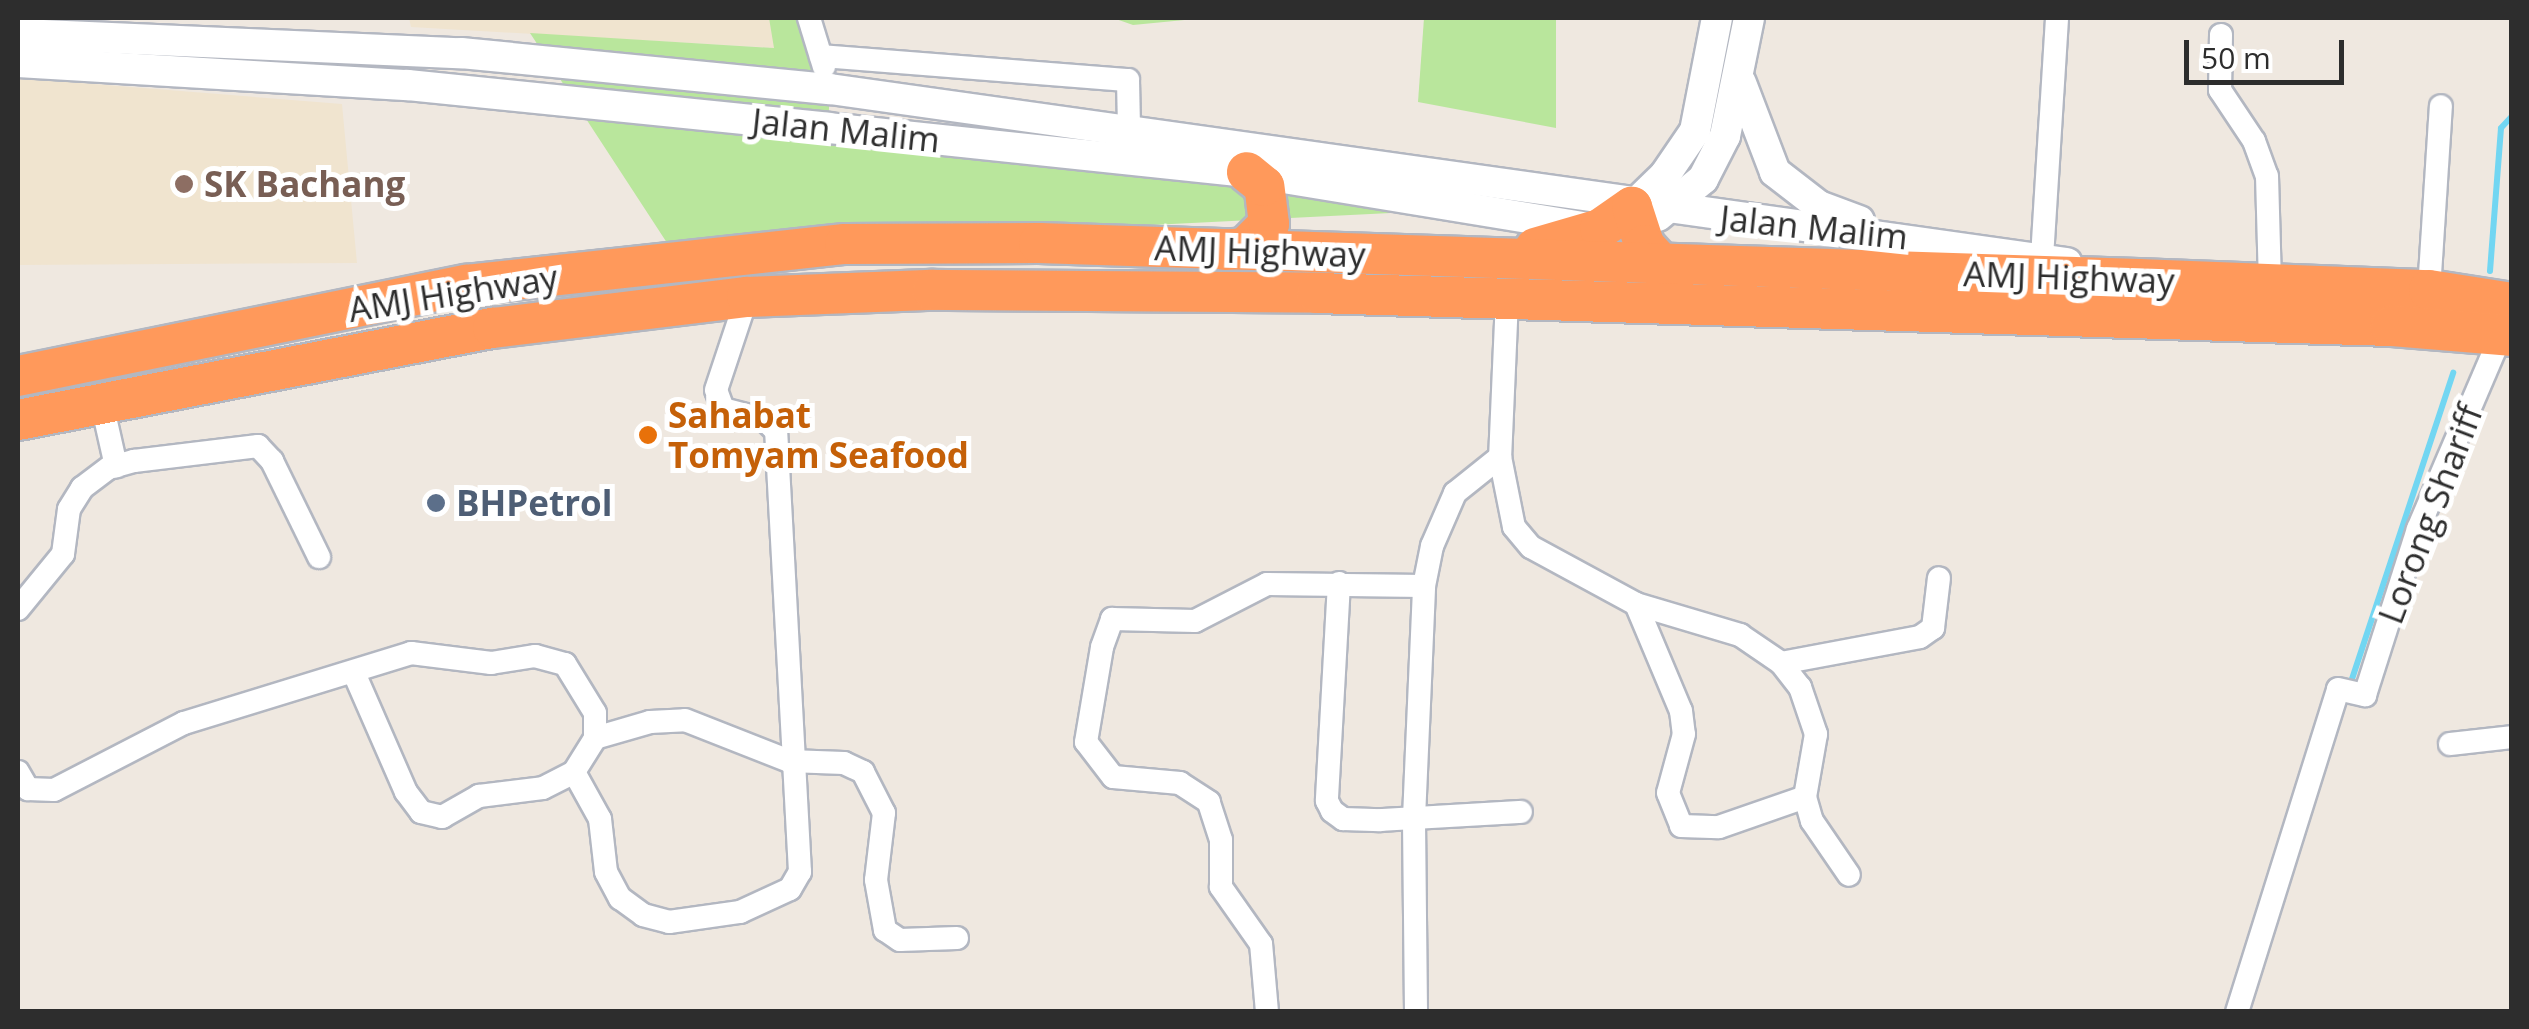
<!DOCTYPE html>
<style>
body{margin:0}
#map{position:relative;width:2529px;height:1029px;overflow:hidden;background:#efe8e0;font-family:"Open Sans",sans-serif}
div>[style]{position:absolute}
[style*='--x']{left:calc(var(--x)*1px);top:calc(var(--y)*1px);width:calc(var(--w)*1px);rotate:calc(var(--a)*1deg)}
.education>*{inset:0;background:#f0e4cf}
.green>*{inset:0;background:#b9e69c}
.stream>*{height:6px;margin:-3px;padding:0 3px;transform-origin:3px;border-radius:3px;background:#72d6f2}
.roads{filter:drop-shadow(2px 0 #b3b7c1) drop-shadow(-2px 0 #b3b7c1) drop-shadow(0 2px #b3b7c1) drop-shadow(0 -2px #b3b7c1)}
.street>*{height:22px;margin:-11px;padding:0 11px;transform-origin:11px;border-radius:11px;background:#fff}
.secondary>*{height:30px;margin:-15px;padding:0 15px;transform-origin:15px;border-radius:15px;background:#fff}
.highway>*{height:40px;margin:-20px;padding:0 20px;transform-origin:20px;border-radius:20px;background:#ff995b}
.dots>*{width:28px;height:28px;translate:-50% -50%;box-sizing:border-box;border:5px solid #fff;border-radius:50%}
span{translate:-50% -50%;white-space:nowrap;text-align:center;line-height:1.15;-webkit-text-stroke:10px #fff;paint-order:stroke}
.street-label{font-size:35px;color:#2d2d2d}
.education-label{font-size:35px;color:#785e54;font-weight:700}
.left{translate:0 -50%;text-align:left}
.food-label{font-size:35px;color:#c56008;font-weight:700}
.service-label{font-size:35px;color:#4e5e75;font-weight:700}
.frame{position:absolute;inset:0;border:20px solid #2d2d2d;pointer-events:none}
.scale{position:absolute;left:2184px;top:40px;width:160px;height:45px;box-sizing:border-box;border:5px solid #2d2d2d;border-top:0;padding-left:12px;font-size:30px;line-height:35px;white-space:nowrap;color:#2d2d2d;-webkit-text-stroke:8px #fff;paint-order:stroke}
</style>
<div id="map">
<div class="education">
<i style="clip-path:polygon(409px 18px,769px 18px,775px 48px,411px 27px)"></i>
<i style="clip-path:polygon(18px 78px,342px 104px,357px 263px,18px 265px)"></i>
</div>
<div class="green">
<i style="clip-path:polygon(769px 18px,807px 18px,830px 89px,828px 127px,1471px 209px,671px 249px,530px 33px,774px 48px)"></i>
<i style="clip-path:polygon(1113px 18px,1205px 18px,1133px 25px)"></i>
<i style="clip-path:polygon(1424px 18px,1556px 18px,1556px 128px,1418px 102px)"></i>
</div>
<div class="stream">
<i style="--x:2490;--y:271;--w:143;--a:-85.6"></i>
<i style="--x:2501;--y:128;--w:16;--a:-47"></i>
<i style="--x:2350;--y:685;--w:329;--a:-71.7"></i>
</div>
<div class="roads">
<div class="street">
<i style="--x:809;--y:18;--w:51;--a:73"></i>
<i style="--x:2221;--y:35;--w:55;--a:91"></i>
<i style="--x:2220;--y:90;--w:61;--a:56.3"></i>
<i style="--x:2254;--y:141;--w:37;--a:70"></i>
<i style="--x:2267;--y:176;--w:108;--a:88.4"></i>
<i style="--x:821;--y:56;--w:308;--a:4.5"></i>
<i style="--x:1128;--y:80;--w:49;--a:88.8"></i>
<i style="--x:2042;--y:257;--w:239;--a:-86.4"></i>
<i style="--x:2429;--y:290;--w:184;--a:-86.3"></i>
<i style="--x:1507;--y:299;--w:158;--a:92.5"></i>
<i style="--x:1500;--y:457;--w:71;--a:78.7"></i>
<i style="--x:1514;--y:527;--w:26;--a:50"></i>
<i style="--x:1531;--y:547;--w:119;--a:28.5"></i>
<i style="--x:1636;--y:604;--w:109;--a:16.6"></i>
<i style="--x:1740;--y:635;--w:50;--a:34.3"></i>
<i style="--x:1781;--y:663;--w:31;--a:52"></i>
<i style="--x:1800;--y:687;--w:50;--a:71.2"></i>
<i style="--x:1816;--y:734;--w:64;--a:99.9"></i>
<i style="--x:1805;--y:797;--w:25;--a:74"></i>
<i style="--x:1812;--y:821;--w:65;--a:55.6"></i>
<i style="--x:102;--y:404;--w:64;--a:77.3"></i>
<i style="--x:1339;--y:583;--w:218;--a:93.2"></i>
<i style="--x:1327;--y:801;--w:11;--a:63"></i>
<i style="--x:1332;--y:811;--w:14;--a:36"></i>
<i style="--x:1343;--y:819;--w:38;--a:2"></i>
<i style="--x:1381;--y:820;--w:140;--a:-3.3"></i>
<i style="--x:1636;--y:604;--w:116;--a:67.2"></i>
<i style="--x:1681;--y:711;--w:23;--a:83"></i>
<i style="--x:1684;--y:734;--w:61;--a:105.2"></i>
<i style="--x:1668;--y:793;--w:35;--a:68"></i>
<i style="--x:1681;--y:826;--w:38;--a:2"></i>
<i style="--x:1719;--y:827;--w:91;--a:-19.2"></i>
<i style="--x:18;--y:609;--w:71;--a:-50.7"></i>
<i style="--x:63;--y:554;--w:45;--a:-82.4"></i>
<i style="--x:69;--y:509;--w:25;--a:-58"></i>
<i style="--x:82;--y:488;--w:34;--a:-37"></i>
<i style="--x:109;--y:468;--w:26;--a:-16"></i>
<i style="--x:134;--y:461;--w:125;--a:-6.9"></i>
<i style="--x:258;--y:446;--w:21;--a:47"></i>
<i style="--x:272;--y:461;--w:107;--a:63.9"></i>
<i style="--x:1781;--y:663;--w:141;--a:-10.6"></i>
<i style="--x:1920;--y:637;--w:16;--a:-35"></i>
<i style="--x:1933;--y:628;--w:50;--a:-83.2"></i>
<i style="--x:354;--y:673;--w:130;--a:66.4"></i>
<i style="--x:406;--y:792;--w:25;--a:53"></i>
<i style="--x:421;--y:812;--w:22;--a:13"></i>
<i style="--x:442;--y:817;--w:43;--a:-29.6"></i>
<i style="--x:479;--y:796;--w:64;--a:-7.1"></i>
<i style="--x:543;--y:788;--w:35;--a:-27"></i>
<i style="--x:574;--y:772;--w:40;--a:-58"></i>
<i style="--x:595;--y:738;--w:57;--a:-16.2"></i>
<i style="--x:650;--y:722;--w:35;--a:-3"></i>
<i style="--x:685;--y:720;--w:112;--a:21.5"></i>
<i style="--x:789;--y:761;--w:55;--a:2.1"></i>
<i style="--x:844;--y:763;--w:21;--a:25"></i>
<i style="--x:863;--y:772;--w:46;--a:62.9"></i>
<i style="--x:884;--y:813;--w:67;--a:96.8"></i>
<i style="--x:876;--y:880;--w:51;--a:79.8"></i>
<i style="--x:885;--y:930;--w:18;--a:34"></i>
<i style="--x:900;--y:940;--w:57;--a:-2"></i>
<i style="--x:2450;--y:744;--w:62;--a:-6.4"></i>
<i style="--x:18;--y:772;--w:20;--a:60"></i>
<i style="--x:28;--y:789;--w:26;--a:2"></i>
<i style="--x:54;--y:790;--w:146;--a:-27.3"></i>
<i style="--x:184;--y:723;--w:238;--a:-17.1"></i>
<i style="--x:411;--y:653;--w:81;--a:7.1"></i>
<i style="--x:491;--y:663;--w:45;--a:-9"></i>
<i style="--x:535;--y:656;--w:31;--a:15"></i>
<i style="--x:565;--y:664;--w:57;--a:58.5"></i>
<i style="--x:595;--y:713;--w:25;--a:90"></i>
<i style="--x:574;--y:772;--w:54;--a:61"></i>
<i style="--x:600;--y:819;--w:53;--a:83.5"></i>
<i style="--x:606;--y:872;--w:30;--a:62"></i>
<i style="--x:620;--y:898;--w:29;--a:36"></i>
<i style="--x:643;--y:915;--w:27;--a:15"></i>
<i style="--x:669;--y:922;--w:72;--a:-8"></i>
<i style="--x:740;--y:912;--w:55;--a:-24.7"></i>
<i style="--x:790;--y:889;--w:20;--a:-60"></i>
<i style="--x:800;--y:872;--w:442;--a:-93.1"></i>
<i style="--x:776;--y:431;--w:16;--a:-135"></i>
<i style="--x:765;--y:420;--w:43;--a:-165.3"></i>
<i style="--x:723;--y:409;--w:20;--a:-110"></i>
<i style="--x:716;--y:390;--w:98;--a:-71.6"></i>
<i style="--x:1267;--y:1012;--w:68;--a:-95"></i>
<i style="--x:1261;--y:944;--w:70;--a:-125.1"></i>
<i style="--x:1221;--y:887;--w:47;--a:-90"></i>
<i style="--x:1221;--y:840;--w:40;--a:-108"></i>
<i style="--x:1209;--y:802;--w:35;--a:-147"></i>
<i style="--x:1180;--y:783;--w:67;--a:-174.9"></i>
<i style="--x:1113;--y:777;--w:44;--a:-127.6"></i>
<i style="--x:1086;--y:742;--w:96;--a:-80.4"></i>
<i style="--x:1102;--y:647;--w:30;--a:-70"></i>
<i style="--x:1112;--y:619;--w:83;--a:1.4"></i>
<i style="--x:1195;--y:621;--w:81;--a:-27.2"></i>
<i style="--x:1267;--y:584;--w:157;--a:0.7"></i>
<i style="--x:1416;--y:1012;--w:194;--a:-90.6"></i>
<i style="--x:1414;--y:818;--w:232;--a:-87.5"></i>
<i style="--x:1424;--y:586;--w:41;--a:-78.7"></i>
<i style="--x:1432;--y:546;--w:58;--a:-66.5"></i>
<i style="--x:1455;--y:493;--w:58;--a:-38.7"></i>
<i style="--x:2237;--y:1012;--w:338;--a:-72.6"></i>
<i style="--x:2338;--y:689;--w:28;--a:13"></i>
<i style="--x:2365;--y:695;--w:174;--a:-72.3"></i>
<i style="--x:2418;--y:529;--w:211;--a:-66.8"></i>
</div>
<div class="secondary">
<i style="--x:18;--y:34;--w:443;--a:2.5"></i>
<i style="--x:461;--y:53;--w:371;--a:5.6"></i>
<i style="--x:830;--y:89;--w:1249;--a:8.01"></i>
<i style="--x:18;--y:62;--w:391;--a:3.4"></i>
<i style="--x:408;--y:85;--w:422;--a:5.8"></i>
<i style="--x:828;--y:128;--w:421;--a:6"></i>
<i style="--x:1247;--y:172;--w:348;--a:9.3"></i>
<i style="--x:1741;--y:83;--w:95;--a:69.1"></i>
<i style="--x:1775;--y:172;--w:56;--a:37.7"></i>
<i style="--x:1819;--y:206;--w:43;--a:20.6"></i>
<i style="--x:1632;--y:207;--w:46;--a:-44.1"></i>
<i style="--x:1665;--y:175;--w:53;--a:-55.7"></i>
<i style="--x:1695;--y:131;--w:115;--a:-79"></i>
<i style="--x:1658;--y:216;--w:58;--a:-39.4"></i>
<i style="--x:1703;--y:179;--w:48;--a:-62.9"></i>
<i style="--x:1725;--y:136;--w:120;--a:-78.5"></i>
</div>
<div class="highway">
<i style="--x:1535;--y:248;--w:68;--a:-16.3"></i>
<i style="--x:1600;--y:229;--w:39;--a:-35"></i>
<i style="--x:1632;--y:207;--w:40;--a:72"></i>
<i style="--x:1644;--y:245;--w:45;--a:47.7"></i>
<i style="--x:1225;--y:250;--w:20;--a:-6"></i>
<i style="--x:1245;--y:248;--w:34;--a:-45"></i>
<i style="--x:1269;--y:224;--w:38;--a:-97"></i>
<i style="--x:1264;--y:186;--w:22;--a:-141"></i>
<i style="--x:18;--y:376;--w:458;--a:-11.5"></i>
<i style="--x:467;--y:285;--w:380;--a:-6.2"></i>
<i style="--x:845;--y:244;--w:194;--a:-0.3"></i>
<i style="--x:1039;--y:243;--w:1100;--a:1.88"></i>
<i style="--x:2138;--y:279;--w:291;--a:2.2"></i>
<i style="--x:2429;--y:290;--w:84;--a:8.9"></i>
<i style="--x:18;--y:420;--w:484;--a:-11"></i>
<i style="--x:493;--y:328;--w:256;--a:-7"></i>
<i style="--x:747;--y:297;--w:186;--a:-2.2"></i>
<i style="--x:933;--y:290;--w:384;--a:0.4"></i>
<i style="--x:1317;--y:293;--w:1075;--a:1.76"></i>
<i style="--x:2391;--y:326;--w:121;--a:4.7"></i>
</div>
</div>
<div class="dots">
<i style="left:184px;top:184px;background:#8d6e63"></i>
<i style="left:648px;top:435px;background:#e8710a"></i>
<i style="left:436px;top:503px;background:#5c6f8a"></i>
</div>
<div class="street-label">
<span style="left:846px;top:130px;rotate:6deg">Jalan Malim</span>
<span style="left:1814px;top:227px;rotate:6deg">Jalan Malim</span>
<span style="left:1260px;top:251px;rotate:2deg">AMJ Highway</span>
<span style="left:2069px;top:277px;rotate:2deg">AMJ Highway</span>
<span style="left:453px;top:293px;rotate:-9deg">AMJ Highway</span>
<span style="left:2430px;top:514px;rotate:-69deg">Lorong Shariff</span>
</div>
<div class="education-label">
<span class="left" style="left:204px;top:184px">SK Bachang</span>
</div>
<div class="food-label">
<span class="left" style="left:668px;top:435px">Sahabat<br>Tomyam Seafood</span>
</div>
<div class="service-label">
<span class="left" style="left:456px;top:503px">BHPetrol</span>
</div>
<div class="frame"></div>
<div class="scale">50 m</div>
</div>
